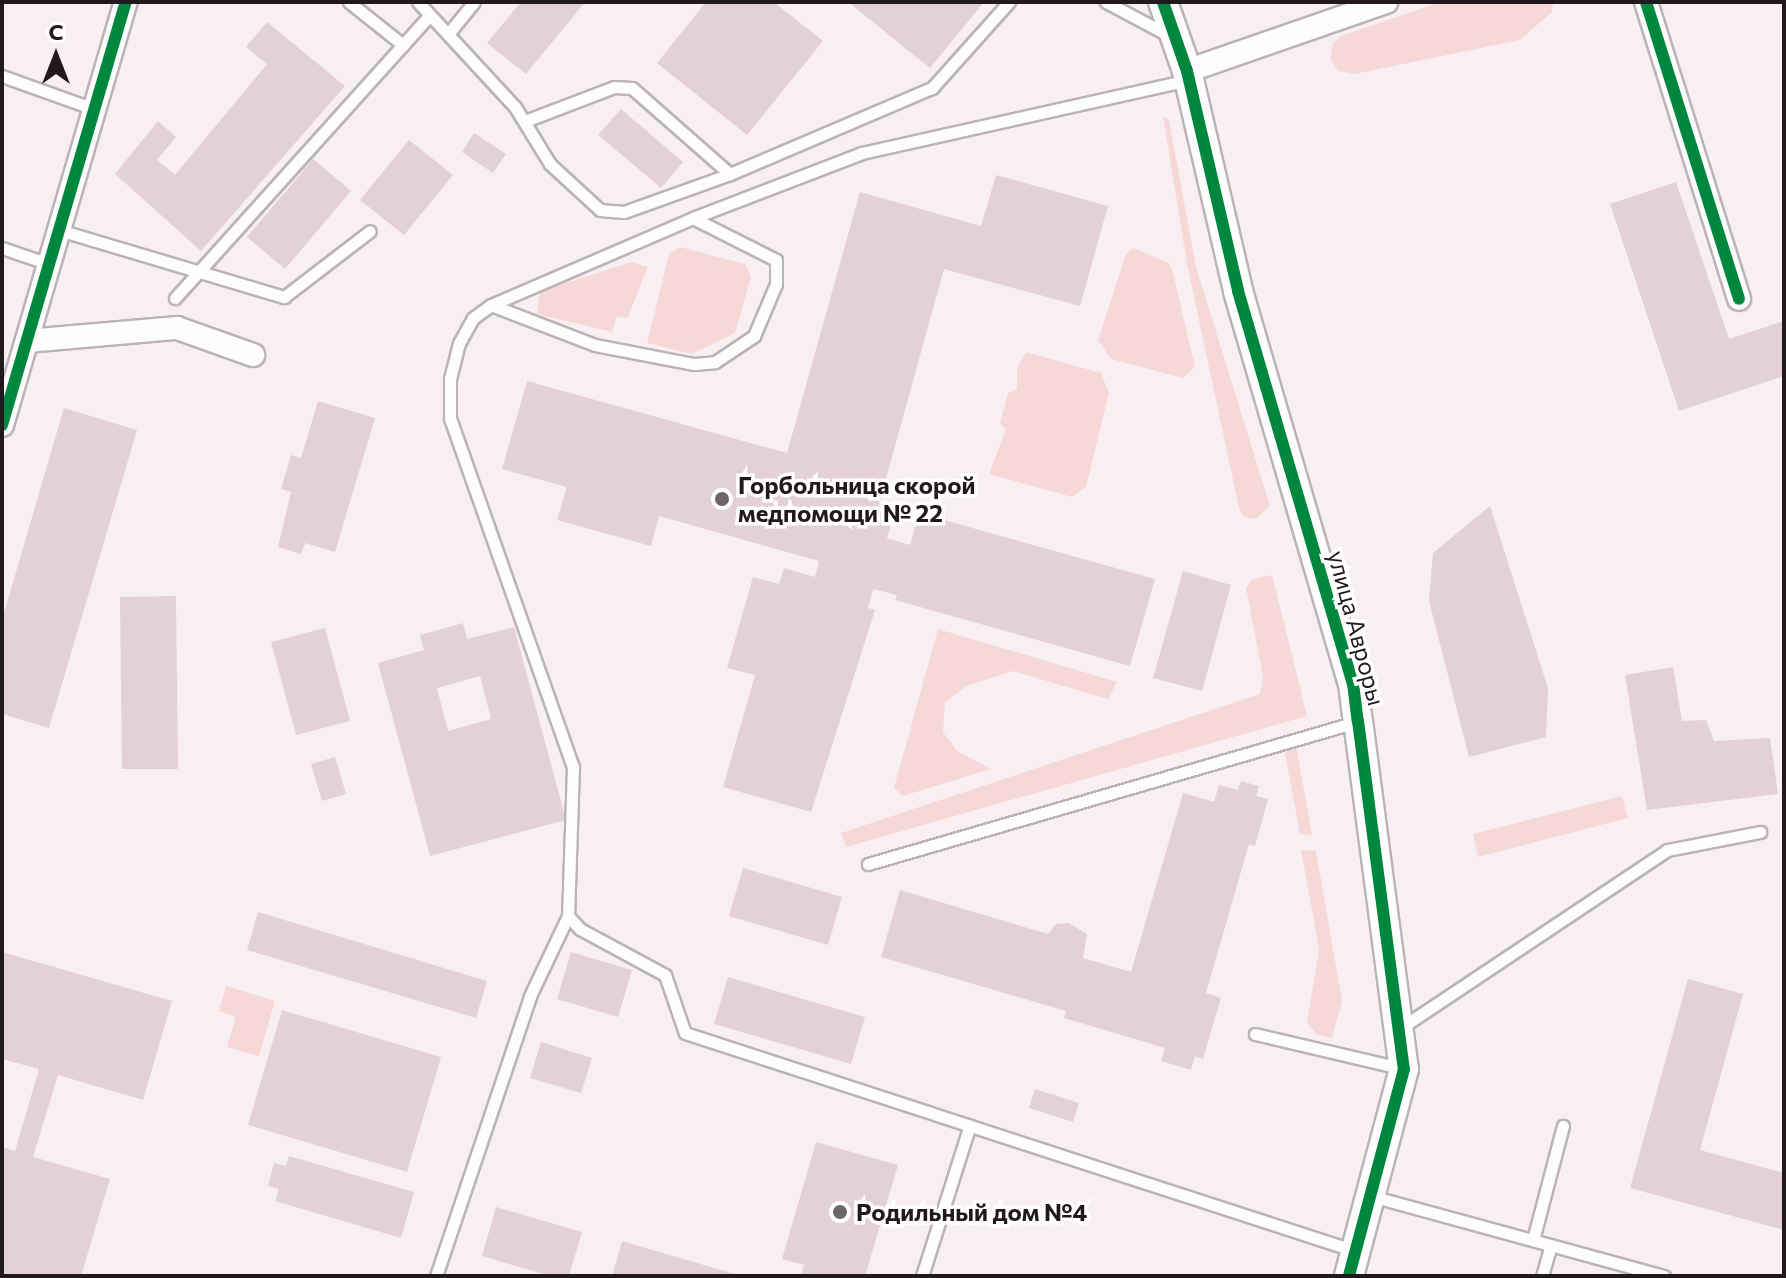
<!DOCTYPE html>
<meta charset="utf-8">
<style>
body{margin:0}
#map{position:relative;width:1786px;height:1278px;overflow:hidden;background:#f8eff3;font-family:Commissioner,sans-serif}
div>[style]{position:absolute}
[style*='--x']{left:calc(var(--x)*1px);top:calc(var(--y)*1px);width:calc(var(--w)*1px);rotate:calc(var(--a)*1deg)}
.green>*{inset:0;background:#f6d9d6}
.building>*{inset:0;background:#e4d1d5}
.roads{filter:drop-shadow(2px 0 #bbb3b6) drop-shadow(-2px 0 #bbb3b6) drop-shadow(0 2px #bbb3b6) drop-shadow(0 -2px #bbb3b6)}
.service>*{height:11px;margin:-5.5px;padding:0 5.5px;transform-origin:5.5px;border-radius:5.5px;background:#fefdfd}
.minor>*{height:22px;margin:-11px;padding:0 11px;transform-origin:11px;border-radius:11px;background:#fefdfd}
.tertiary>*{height:28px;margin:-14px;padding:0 14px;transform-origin:14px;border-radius:14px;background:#fefdfd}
.cycleway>*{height:12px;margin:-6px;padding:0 6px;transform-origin:6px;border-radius:6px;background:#00873e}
.dots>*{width:22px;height:22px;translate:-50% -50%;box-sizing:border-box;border:4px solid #fff;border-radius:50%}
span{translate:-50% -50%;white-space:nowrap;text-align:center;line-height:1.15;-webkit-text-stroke:7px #fff;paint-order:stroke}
.poi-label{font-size:24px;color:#21191d;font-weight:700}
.left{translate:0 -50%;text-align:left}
.street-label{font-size:24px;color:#21191d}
.frame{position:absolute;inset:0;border:4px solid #21191d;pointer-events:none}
.north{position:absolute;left:16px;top:16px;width:80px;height:80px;-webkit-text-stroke:6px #fff;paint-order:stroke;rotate:0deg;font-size:22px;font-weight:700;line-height:32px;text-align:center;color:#21191d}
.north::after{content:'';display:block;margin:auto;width:28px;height:36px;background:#21191d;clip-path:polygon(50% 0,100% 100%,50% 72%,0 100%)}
</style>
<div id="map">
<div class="green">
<i style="clip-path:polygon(1440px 2px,1553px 2px,1552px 12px,1520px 40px,1355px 74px,1338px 71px,1330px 59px,1333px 43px,1341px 36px)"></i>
<i style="clip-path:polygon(1163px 116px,1169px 120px,1196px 267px,1270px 506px,1256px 519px,1244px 517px,1239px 508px,1187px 264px)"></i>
<i style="clip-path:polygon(680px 247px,745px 264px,751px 277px,735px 333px,692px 354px,647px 343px,669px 254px)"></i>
<i style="clip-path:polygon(1133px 248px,1169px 263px,1173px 273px,1195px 367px,1183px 378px,1111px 359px,1098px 340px,1126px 254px)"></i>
<i style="clip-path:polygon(632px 262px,648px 267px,627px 319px,617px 316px,612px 332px,537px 314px,540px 291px)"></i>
<i style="clip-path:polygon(1026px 352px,1101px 373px,1109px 393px,1086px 487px,1072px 497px,989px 474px,1006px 429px,1000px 423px,1008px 393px,1017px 389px,1017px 368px)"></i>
<i style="clip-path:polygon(1272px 575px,1307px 716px,846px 847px,841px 833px,1260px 694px,1263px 677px,1246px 588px,1253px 579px)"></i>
<i style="clip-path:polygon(938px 629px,1117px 682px,1108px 699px,1013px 671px,967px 686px,945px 702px,943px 732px,957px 751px,991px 769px,903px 796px,894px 788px)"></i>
<i style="clip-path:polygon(1296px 745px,1312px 835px,1300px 834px,1285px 753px)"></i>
<i style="clip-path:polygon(1622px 796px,1628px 818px,1478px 857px,1473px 834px)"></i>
<i style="clip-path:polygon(1301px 850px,1316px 851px,1342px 1001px,1332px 1038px,1316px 1034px,1307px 1023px,1319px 949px)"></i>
<i style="clip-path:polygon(226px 986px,275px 1001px,259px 1056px,227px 1047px,236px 1017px,219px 1011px)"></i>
</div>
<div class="building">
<i style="clip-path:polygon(521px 2px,585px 2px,526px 74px,487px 43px)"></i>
<i style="clip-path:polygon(706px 2px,774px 2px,823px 41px,747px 135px,657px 63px)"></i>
<i style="clip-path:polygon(848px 2px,984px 2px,930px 68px)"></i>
<i style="clip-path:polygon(267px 22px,345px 86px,201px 251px,115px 174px,158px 121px,176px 137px,157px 160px,175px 175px,267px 64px,246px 47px)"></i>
<i style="clip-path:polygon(621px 109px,683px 162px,661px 188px,598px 135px)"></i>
<i style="clip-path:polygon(474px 133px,506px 154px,493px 173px,462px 152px)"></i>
<i style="clip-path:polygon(409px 140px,453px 175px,404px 235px,360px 200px)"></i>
<i style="clip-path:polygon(313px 159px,351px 191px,285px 269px,247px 237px)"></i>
<i style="clip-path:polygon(996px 175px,1108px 206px,1080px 306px,944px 269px,877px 511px,894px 515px,887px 538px,910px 545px,919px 513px,1155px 579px,1130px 666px,895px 600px,897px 595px,873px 589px,868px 608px,875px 610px,811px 812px,723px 787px,755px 675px,727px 668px,753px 577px,779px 584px,784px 568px,815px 577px,819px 561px,659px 516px,651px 546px,557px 520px,567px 487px,502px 469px,527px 381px,787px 453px,860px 192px,981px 226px)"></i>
<i style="clip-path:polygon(1676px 182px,1729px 339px,1784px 321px,1784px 376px,1679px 411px,1610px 204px)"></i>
<i style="clip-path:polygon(318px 401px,375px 418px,335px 552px,305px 543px,301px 554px,278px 547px,291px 492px,281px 489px,291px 455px,301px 458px)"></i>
<i style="clip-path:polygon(64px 408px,137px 430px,49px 728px,2px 714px,2px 620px)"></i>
<i style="clip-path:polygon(1490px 506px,1548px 688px,1546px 737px,1469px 757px,1429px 601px,1433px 553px)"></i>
<i style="clip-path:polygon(1183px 571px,1231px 585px,1202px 691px,1153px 678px)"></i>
<i style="clip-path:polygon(176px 596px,178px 769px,122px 769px,120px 597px)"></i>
<i style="clip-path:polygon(evenodd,463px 623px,467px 639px,514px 627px,566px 820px,430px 856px,378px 663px,424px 650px,420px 635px,463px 623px,480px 676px,491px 719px,448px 731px,437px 688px,480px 676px)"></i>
<i style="clip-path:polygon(325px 628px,350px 721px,296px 735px,271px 642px)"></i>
<i style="clip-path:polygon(1673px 667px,1682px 721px,1706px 720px,1714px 741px,1770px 738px,1778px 794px,1647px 810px,1625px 675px)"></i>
<i style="clip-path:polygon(335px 757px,346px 794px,322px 801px,311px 764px)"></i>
<i style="clip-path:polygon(1241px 781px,1259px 786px,1256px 796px,1268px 799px,1255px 846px,1249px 844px,1206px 993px,1221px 998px,1203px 1059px,1195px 1056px,1191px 1070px,1161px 1061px,1165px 1048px,1064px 1018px,1066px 1011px,881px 957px,900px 890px,1048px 934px,1056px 924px,1069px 923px,1087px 934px,1083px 958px,1131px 972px,1183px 793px,1214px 802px,1219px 785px,1238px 790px)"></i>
<i style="clip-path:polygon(743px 868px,842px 897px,828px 945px,729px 916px)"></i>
<i style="clip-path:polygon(258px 912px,487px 981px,476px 1018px,247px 950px)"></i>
<i style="clip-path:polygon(2px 952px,172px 1001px,143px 1100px,58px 1075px,33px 1157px,110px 1179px,81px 1276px,2px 1274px,2px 1147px,15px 1151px,39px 1069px,2px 1059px)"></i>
<i style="clip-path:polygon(571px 952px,632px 970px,618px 1017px,557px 999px)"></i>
<i style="clip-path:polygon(728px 977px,865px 1017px,851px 1064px,714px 1024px)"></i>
<i style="clip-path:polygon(1688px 979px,1743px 994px,1700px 1150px,1784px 1173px,1784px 1230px,1630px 1188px)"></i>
<i style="clip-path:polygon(282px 1010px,441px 1057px,407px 1172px,248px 1125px)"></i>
<i style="clip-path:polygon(541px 1042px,592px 1058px,581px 1093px,530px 1078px)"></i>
<i style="clip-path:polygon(1035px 1089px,1079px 1103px,1073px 1122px,1029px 1108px)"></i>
<i style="clip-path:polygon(816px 1142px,898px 1165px,865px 1276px,801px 1276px,804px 1265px,782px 1259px)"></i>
<i style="clip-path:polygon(289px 1156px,414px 1192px,401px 1238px,275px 1201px,279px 1189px,268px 1186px,274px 1163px,286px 1166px)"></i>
<i style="clip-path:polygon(496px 1207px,582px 1232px,569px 1276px,550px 1276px,482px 1256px)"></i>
<i style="clip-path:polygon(622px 1241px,738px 1275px,737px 1276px,612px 1276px)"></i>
</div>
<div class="roads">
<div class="service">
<i style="--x:349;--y:2;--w:69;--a:38.5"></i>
<i style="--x:418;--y:2;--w:143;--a:47.3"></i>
<i style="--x:515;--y:107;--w:67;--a:58.4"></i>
<i style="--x:550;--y:164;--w:68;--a:42.6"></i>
<i style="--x:600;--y:210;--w:24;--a:5"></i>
<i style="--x:624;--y:212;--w:113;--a:-19.7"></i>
<i style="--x:730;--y:174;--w:220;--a:-23.1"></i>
<i style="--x:932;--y:88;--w:115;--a:-48.2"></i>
<i style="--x:1106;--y:2;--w:70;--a:28"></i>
<i style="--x:448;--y:34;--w:41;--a:-50.9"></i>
<i style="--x:2;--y:76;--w:98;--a:19.7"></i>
<i style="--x:1188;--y:80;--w:334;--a:167.4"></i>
<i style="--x:862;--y:153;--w:181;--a:159"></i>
<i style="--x:693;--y:218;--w:220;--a:156.7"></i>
<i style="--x:491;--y:305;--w:22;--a:144"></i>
<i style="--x:473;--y:318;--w:29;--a:119"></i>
<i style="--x:459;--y:343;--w:36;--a:104"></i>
<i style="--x:450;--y:378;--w:40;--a:90"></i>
<i style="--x:450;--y:418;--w:370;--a:70.6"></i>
<i style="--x:573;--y:767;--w:149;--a:91.9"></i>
<i style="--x:568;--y:916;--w:18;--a:47"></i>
<i style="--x:580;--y:929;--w:97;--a:28.4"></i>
<i style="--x:665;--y:975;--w:61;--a:71"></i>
<i style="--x:685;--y:1033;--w:705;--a:18.02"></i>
<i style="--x:525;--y:121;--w:95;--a:-20.9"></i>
<i style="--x:614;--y:87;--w:18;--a:3"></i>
<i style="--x:632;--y:88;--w:130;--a:41.3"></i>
<i style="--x:59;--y:230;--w:235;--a:16.6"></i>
<i style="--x:284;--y:297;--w:108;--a:-37.5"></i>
<i style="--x:2;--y:248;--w:50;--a:18.8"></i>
<i style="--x:175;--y:298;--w:378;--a:-48"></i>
<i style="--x:491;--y:305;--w:111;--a:21"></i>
<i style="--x:595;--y:345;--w:101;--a:10.9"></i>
<i style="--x:694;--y:364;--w:21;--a:-5"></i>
<i style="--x:715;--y:362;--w:47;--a:-33.7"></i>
<i style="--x:754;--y:336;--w:56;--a:-67.1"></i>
<i style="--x:776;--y:284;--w:24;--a:-90"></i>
<i style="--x:776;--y:260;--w:93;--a:-153.2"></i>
<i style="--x:868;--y:864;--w:508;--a:-16.22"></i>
<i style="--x:1399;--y:1029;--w:322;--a:-33.7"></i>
<i style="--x:1667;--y:850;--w:95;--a:-11"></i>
<i style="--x:1255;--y:1034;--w:153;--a:13.2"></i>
<i style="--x:1371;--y:1196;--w:304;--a:15.3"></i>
<i style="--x:1533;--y:1240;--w:118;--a:-75.3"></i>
<i style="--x:436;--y:1276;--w:295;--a:-71.4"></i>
<i style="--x:530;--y:996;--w:89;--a:-64.6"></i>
<i style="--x:922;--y:1276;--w:158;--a:-72.4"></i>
<i style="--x:1542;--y:1276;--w:32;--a:-74"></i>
</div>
<div class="minor">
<i style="--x:1646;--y:2;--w:311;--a:72.6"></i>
<i style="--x:1187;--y:71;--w:211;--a:-19.1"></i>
<i style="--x:27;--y:341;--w:151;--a:-5"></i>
<i style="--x:177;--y:328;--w:81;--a:19.6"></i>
<i style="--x:2;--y:425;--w:441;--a:-73.7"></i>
</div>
<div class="tertiary">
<i style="--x:1163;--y:2;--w:73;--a:70.8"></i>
<i style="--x:1187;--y:71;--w:226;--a:76.9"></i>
<i style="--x:1238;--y:291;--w:409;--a:73.7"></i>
<i style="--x:1353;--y:683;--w:38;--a:83"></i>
<i style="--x:1358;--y:721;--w:351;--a:82.5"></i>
<i style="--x:1404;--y:1069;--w:214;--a:104.9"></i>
</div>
</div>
<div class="cycleway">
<i style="--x:1163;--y:2;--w:73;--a:70.8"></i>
<i style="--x:1187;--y:71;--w:226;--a:76.9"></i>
<i style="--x:1238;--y:291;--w:409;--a:73.7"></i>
<i style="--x:1353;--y:683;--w:38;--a:83"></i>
<i style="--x:1358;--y:721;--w:351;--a:82.5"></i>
<i style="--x:1404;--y:1069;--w:214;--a:104.9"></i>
<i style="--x:1646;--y:2;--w:311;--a:72.6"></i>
<i style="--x:2;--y:425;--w:441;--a:-73.7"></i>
</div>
<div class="dots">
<i style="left:722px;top:499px;background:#6c6468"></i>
<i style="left:840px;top:1212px;background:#6c6468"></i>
</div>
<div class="poi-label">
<span class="left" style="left:738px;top:499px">Горбольница скорой<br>медпомощи № 22</span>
<span class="left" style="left:856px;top:1212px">Родильный дом №4</span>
</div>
<div class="street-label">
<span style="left:1357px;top:628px;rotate:75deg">улица Авроры</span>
</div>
<div class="frame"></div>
<div class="north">С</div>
</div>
